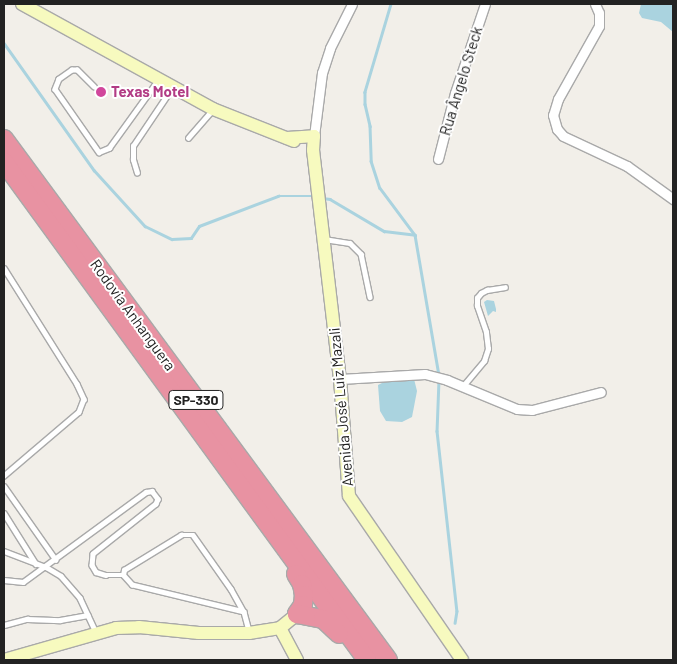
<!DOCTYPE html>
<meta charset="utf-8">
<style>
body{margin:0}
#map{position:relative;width:677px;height:664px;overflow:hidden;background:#f2efe9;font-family:Barlow,sans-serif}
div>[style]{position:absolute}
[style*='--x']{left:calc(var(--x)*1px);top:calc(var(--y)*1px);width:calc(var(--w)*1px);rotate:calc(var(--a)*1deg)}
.water>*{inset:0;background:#aad3df}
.stream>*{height:2.5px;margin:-1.25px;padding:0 1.25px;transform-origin:1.25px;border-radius:1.25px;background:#aad3df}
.roads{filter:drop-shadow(1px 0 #a9a9a9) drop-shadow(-1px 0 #a9a9a9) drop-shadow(0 1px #a9a9a9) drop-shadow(0 -1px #a9a9a9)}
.service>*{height:4.5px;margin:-2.25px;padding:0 2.25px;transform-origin:2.25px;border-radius:2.25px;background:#fff}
.minor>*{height:9px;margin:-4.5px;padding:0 4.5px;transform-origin:4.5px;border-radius:4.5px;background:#fff}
.secondary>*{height:12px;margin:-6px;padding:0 6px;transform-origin:6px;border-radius:6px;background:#f7fabf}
.motorway>*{height:18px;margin:-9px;padding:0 9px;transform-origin:9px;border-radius:9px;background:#e892a2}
.dots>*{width:14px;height:14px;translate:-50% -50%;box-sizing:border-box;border:2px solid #fff;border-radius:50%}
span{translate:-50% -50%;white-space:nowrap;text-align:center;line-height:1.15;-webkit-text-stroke:4px #fff;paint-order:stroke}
.shield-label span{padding:1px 4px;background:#fff;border:1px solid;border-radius:4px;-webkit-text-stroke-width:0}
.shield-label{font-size:14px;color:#222;font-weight:700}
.street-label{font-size:15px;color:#222}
.hotel-label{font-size:15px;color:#b23c85;font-weight:700}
.left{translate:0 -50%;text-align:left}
.frame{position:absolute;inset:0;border:5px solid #222;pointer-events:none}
</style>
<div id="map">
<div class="water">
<i style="clip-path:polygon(641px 4px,673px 4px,673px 32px,661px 22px,642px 18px,639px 13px)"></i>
<i style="clip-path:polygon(487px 300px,494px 301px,496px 309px,496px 312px,493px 311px,488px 316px,484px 302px)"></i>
<i style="clip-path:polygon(414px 379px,417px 391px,412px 417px,402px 422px,386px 421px,380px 411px,378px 385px,384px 382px)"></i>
</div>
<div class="stream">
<i style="--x:391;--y:4;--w:92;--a:106.5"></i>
<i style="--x:365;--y:92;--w:12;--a:90"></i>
<i style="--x:365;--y:104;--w:23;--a:77"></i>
<i style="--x:370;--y:126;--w:35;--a:88"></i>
<i style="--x:371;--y:161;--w:28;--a:72"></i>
<i style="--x:380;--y:188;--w:59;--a:53.3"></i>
<i style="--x:415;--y:235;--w:142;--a:80.3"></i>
<i style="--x:4;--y:43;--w:156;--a:54.7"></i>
<i style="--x:94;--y:170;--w:76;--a:47.7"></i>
<i style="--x:145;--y:226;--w:30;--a:26"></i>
<i style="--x:172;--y:239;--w:19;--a:-3"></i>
<i style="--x:191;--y:238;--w:14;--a:-56"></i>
<i style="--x:199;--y:226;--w:85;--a:-20.8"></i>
<i style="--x:278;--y:196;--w:37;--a:0"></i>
<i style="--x:322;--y:198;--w:8;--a:7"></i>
<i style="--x:330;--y:199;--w:63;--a:30.7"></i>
<i style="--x:384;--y:231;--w:31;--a:7"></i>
<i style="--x:439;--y:380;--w:51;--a:92.2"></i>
<i style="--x:437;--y:431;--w:181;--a:83.7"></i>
<i style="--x:457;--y:611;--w:12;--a:99"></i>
</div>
<div class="roads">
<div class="service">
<i style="--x:94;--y:87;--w:24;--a:-135"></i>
<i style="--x:77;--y:70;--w:5;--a:180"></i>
<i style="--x:72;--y:70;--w:16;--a:145"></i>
<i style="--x:59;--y:79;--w:11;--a:112"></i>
<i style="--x:55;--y:89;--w:77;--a:55.1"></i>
<i style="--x:99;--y:152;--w:11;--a:-22"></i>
<i style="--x:109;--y:148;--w:84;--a:-54.2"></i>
<i style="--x:188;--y:138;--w:37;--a:-49"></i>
<i style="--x:137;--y:173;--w:14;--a:-107"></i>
<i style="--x:133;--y:160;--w:14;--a:-90"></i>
<i style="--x:133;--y:146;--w:70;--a:-56.1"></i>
<i style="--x:324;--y:239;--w:26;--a:9"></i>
<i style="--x:350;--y:243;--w:16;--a:45"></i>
<i style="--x:361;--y:254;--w:44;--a:78.2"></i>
<i style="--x:4;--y:268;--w:137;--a:57.8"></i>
<i style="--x:77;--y:384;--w:17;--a:65"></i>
<i style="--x:84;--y:399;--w:14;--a:111"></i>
<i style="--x:79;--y:412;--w:99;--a:139.5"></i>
<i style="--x:463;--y:386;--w:33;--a:-50"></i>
<i style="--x:484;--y:361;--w:13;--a:-72"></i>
<i style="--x:488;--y:349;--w:17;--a:-97"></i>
<i style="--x:486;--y:332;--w:28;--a:-109"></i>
<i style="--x:477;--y:306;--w:8;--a:-90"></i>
<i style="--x:477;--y:298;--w:6;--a:-51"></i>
<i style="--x:481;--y:293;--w:7;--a:-27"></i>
<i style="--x:487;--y:290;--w:18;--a:-9"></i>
<i style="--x:4;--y:486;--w:90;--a:54.9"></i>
<i style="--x:4;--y:513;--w:60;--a:57.9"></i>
<i style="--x:4;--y:551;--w:45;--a:20.9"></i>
<i style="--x:46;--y:567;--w:17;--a:31"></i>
<i style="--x:61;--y:576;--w:29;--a:49"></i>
<i style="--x:80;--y:598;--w:38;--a:65"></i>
<i style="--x:4;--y:580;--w:19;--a:6"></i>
<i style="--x:23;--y:582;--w:152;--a:-36.2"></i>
<i style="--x:146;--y:492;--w:6;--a:-9"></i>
<i style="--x:152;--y:491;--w:10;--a:53"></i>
<i style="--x:158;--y:499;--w:5;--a:112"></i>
<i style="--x:156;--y:504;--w:80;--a:141.6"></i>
<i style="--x:93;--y:554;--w:11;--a:95"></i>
<i style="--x:92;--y:565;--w:8;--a:60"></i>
<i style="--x:96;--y:572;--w:10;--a:17"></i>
<i style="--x:106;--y:575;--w:17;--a:0"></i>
<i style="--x:244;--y:612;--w:115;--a:-166.4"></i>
<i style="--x:132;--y:585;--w:13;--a:-132"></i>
<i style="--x:123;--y:575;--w:5;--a:-79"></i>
<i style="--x:124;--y:570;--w:67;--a:-31.6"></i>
<i style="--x:181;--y:535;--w:12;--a:0"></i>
<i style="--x:193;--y:535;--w:66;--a:54.9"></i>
<i style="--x:231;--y:589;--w:26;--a:61"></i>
<i style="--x:244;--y:612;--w:20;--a:75"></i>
<i style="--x:4;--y:625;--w:24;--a:-15"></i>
<i style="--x:27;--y:619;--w:33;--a:2"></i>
<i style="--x:60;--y:620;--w:28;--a:-10"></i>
</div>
<div class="minor">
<i style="--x:595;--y:4;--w:10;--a:66"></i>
<i style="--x:599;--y:13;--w:13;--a:90"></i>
<i style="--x:599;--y:26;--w:84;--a:119.3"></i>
<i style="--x:558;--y:99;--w:17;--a:107"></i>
<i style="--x:553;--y:115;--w:15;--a:74"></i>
<i style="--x:557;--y:129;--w:9;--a:49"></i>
<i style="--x:563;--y:136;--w:71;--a:25.1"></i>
<i style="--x:627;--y:166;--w:57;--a:35.7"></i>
<i style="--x:314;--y:136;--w:64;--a:-82.8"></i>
<i style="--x:322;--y:73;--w:26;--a:-72"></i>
<i style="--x:330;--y:48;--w:49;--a:-63.4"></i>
<i style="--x:438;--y:159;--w:68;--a:-75.6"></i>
<i style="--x:455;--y:93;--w:94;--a:-71.4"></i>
<i style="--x:340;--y:379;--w:85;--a:-3.4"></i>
<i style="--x:425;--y:374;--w:23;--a:15"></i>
<i style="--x:447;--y:380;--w:76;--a:22.5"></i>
<i style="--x:517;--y:409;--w:15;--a:4"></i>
<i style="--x:532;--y:410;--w:71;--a:-14.6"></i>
</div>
<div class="secondary">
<i style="--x:22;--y:4;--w:218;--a:28.8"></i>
<i style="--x:213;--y:109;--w:87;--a:21.6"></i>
<i style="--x:287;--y:138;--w:27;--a:-4"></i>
<i style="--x:314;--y:136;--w:14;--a:94"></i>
<i style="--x:313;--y:150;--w:231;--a:83.3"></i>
<i style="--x:340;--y:379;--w:117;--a:85.6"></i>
<i style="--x:349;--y:496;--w:199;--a:55.4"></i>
<i style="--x:280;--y:628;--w:36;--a:62"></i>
<i style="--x:4;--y:660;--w:116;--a:-15.9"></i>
<i style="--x:116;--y:628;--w:23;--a:-2"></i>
<i style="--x:139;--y:627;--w:60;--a:5.7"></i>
<i style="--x:199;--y:633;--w:50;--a:0"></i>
<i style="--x:249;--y:633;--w:31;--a:-9"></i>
<i style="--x:280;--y:628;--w:22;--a:-39"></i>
</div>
<div class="motorway">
<i style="--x:4;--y:139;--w:647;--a:53.61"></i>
<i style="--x:4;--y:162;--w:616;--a:53.91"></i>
<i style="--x:296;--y:574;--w:12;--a:59"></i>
<i style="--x:302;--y:584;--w:11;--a:80"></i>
<i style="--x:304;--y:595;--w:10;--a:96"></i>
<i style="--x:303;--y:605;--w:11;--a:124"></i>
<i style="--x:297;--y:614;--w:26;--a:11"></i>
<i style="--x:323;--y:619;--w:22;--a:43"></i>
</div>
</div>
<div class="dots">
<i style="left:101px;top:92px;background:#d1479c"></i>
</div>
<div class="shield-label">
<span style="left:196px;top:400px">SP-330</span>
</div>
<div class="street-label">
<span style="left:461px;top:81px;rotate:-73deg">Rua Ângelo Steck</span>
<span style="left:133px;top:315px;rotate:54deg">Rodovia Anhanguera</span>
<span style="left:341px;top:407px;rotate:-95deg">Avenida José Luiz Mazali</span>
</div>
<div class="hotel-label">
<span class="left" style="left:111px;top:92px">Texas Motel</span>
</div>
<div class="frame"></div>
</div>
